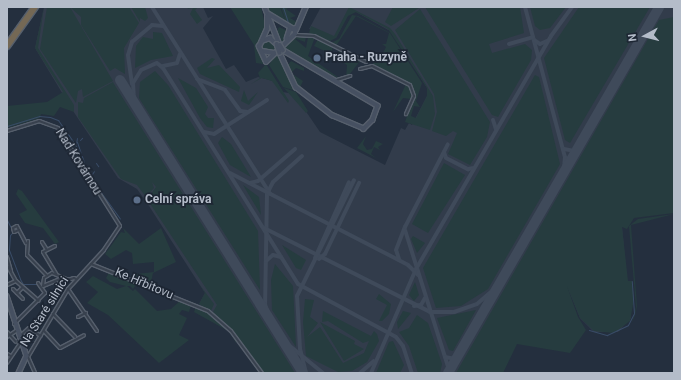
<!DOCTYPE html>
<meta charset="utf-8">
<style>
body{margin:0}
#map{position:relative;width:681px;height:380px;overflow:hidden;background:#242f3e;font-family:Roboto,sans-serif}
div>[style]{position:absolute}
[style*='--x']{left:calc(var(--x)*1px);top:calc(var(--y)*1px);width:calc(var(--w)*1px);rotate:calc(var(--a)*1deg)}
.airport>*{inset:0;background:#323c4b}
.green>*{inset:0;background:#263c3f}
.round{border-radius:50%}
.stream>*{height:1px;margin:-0.5px;padding:0 0.5px;transform-origin:0.5px;border-radius:0.5px;background:#394c67}
.taxiway>*{height:4px;margin:-2px;padding:0 2px;transform-origin:2px;border-radius:2px;background:#3f4a5a}
.runway>*{height:10px;margin:-5px;padding:0 5px;transform-origin:5px;border-radius:5px;background:#3f4a5a}
.roads{filter:drop-shadow(1px 0 #565f6c) drop-shadow(-1px 0 #565f6c) drop-shadow(0 1px #565f6c) drop-shadow(0 -1px #565f6c)}
.street>*{height:2px;margin:-1px;padding:0 1px;transform-origin:1px;border-radius:1px;background:#38414e}
.secondary>*{height:3.5px;margin:-1.75px;padding:0 1.75px;transform-origin:1.75px;border-radius:1.75px;background:#465061}
.highway>*{height:5.5px;margin:-2.75px;padding:0 2.75px;transform-origin:2.75px;border-radius:2.75px;background:#746855}
.bridges{filter:drop-shadow(1px 0 #565f6c) drop-shadow(-1px 0 #565f6c) drop-shadow(0 1px #565f6c) drop-shadow(0 -1px #565f6c)}
.secondary-bridge>*{height:3.5px;margin:-1.75px;padding:0 1.75px;transform-origin:1.75px;border-radius:1.75px;background:#465061}
.dots>*{width:11px;height:11px;translate:-50% -50%;box-sizing:border-box;border:2px solid #1d2633;border-radius:50%}
span{translate:-50% -50%;white-space:nowrap;text-align:center;line-height:1.15;-webkit-text-stroke:3.5px #1d2633;paint-order:stroke}
.poi-label{font-size:12px;color:#b4bcc9;font-weight:700}
.left{translate:0 -50%;text-align:left}
.street-label{font-size:12px;color:#b4bcc9}
.frame{position:absolute;inset:0;border:8px solid #b4bcc9;pointer-events:none}
.north{position:absolute;left:625px;top:16px;width:40px;height:40px;-webkit-text-stroke:3px #1d2633;paint-order:stroke;rotate:263deg;font-size:11px;font-weight:700;line-height:16px;text-align:center;color:#b4bcc9}
.north::after{content:'';display:block;margin:auto;width:14px;height:18px;background:#b4bcc9;clip-path:polygon(50% 0,100% 100%,50% 72%,0 100%)}
</style>
<div id="map">
<div class="airport">
<i style="clip-path:polygon(44px 7px,203px 7px,208px 18px,213px 16px,203px 28px,226px 69px,234px 65px,246px 82px,258px 77px,277px 82px,283px 92px,294px 94px,320px 132px,385px 165px,401px 128px,405px 130px,409px 123px,412px 125px,427px 96px,427px 88px,392px 32px,356px 12px,350px 11px,336px 38px,309px 29px,321px 7px,674px 7px,674px 210px,621px 217px,631px 318px,618px 332px,594px 332px,580px 318px,567px 286px,558px 293px,556px 312px,515px 344px,501px 373px,263px 373px,233px 331px,199px 304px,205px 293px,149px 206px,137px 189px,118px 178px,73px 111px,35px 48px)"></i>
</div>
<div class="green">
<i style="clip-path:polygon(44px 7px,38px 48px,74px 105px,74px 112px,60px 107px,54px 116px,41px 114px,40px 118px,7px 128px,7px 106px,47px 102px,63px 92px,35px 48px)"></i>
<i style="clip-path:polygon(47px 7px,70px 7px,113px 81px,83px 97px,82px 89px,78px 91px,76px 103px,40px 49px)"></i>
<i style="clip-path:polygon(129px 7px,139px 23px,124px 48px,125px 74px,115px 68px,110px 71px,81px 25px,81px 17px,71px 8px)"></i>
<i style="clip-path:polygon(131px 7px,145px 7px,148px 18px,145px 21px,140px 18px,140px 22px)"></i>
<i style="clip-path:polygon(190px 7px,198px 7px,195px 10px,202px 20px,197px 24px,190px 14px,193px 8px,187px 9px)"></i>
<i style="clip-path:polygon(230px 7px,261px 7px,266px 29px,259px 44px,263px 64px,256px 63px,254px 45px)"></i>
<i style="clip-path:polygon(267px 7px,280px 7px,286px 22px,281px 7px,290px 7px,286px 9px,296px 16px,290px 18px,297px 22px,293px 27px,270px 13px)"></i>
<i style="clip-path:polygon(349px 7px,390px 28px,395px 34px,433px 96px,435px 114px,430px 130px,405px 122px,414px 96px,412px 86px,373px 64px,374px 60px,379px 61px,386px 47px,382px 44px,386px 44px,389px 33px,356px 16px,336px 46px,331px 43px,339px 39px,352px 15px,358px 16px,390px 33px,422px 83px,416px 101px,420px 107px,414px 106px,411px 116px,416px 118px,427px 96px,427px 88px,388px 29px,356px 12px,348px 16px,336px 38px,330px 41px,309px 33px,311px 26px,334px 36px)"></i>
<i style="clip-path:polygon(393px 7px,419px 7px,419px 8px,391px 26px,385px 22px)"></i>
<i style="clip-path:polygon(425px 7px,520px 7px,524px 33px,489px 44px,492px 53px,525px 44px,532px 50px,531px 60px,498px 117px,492px 115px)"></i>
<i style="clip-path:polygon(530px 7px,566px 7px,550px 28px,540px 30px,535px 26px)"></i>
<i style="clip-path:polygon(579px 7px,650px 7px,570px 143px,565px 140px,544px 58px)"></i>
<i style="clip-path:polygon(420px 9px,490px 122px,487px 137px,470px 165px,448px 154px,457px 133px,453px 131px,446px 136px,432px 131px,437px 112px,434px 94px,395px 30px)"></i>
<i style="clip-path:polygon(674px 17px,674px 213px,634px 218px,627px 229px,622px 227px,628px 281px,632px 281px,634px 299px,630px 321px,614px 333px,594px 331px,580px 318px,567px 286px,578px 317px,586px 330px,570px 353px,517px 344px,503px 373px,456px 373px,659px 20px)"></i>
<i style="clip-path:polygon(279px 27px,288px 31px,281px 44px,277px 31px)"></i>
<i style="clip-path:polygon(153px 32px,162px 33px,173px 56px,151px 60px,135px 68px,136px 46px,143px 37px,153px 39px)"></i>
<i style="clip-path:polygon(296px 35px,306px 37px,305px 42px,294px 38px,306px 48px,308px 37px,315px 37px,308px 56px,342px 80px,290px 56px,282px 46px)"></i>
<i style="clip-path:polygon(318px 39px,333px 47px,331px 54px,314px 46px)"></i>
<i class="round" style="left:262px;top:40px;width:14px;height:14px"></i>
<i style="clip-path:polygon(337px 49px,360px 61px,346px 79px,347px 65px,334px 57px,336px 54px,341px 55px)"></i>
<i style="clip-path:polygon(278px 51px,285px 73px,296px 91px,283px 87px,269px 65px)"></i>
<i style="clip-path:polygon(212px 58px,215px 59px,207px 68px,219px 65px,240px 87px,239px 92px,200px 74px,197px 68px)"></i>
<i style="clip-path:polygon(291px 61px,304px 68px,304px 71px,296px 68px,291px 73px,303px 81px,300px 87px,298px 86px,287px 66px)"></i>
<i style="clip-path:polygon(266px 64px,289px 101px,288px 103px,272px 81px,262px 78px,251px 84px,260px 78px,258px 73px)"></i>
<i style="clip-path:polygon(155px 71px,168px 85px,258px 231px,260px 290px,139px 98px,140px 82px)"></i>
<i style="clip-path:polygon(535px 75px,539px 77px,560px 164px,488px 289px,461px 306px,436px 308px,423px 268px)"></i>
<i style="clip-path:polygon(178px 78px,196px 88px,208px 107px,205px 114px,208px 118px,214px 118px,213px 128px,207px 127px,200px 118px)"></i>
<i style="clip-path:polygon(113px 82px,114px 84px,295px 373px,263px 373px,233px 331px,213px 312px,217px 305px,147px 199px,156px 187px,152px 182px,154px 188px,146px 197px,137px 185px,121px 179px,78px 117px,78px 102px,83px 103px,84px 98px)"></i>
<i style="clip-path:polygon(406px 84px,412px 91px,411px 99px,403px 98px,393px 112px)"></i>
<i style="clip-path:polygon(284px 88px,296px 92px,308px 111px,306px 113px)"></i>
<i style="clip-path:polygon(244px 90px,248px 101px,258px 92px,249px 105px,241px 101px)"></i>
<i style="clip-path:polygon(366px 136px,363px 144px,367px 150px,372px 149px,376px 141px,383px 144px,378px 147px,380px 150px,374px 147px,371px 154px,376px 158px,357px 148px)"></i>
<i style="clip-path:polygon(222px 137px,231px 144px,251px 177px,230px 165px,218px 143px)"></i>
<i style="clip-path:polygon(444px 163px,465px 175px,428px 233px,412px 224px)"></i>
<i style="clip-path:polygon(243px 185px,259px 197px,261px 215px)"></i>
<i style="clip-path:polygon(18px 189px,22px 191px,59px 242px,55px 244px,43px 228px,25px 223px,19px 214px,27px 210px,16px 194px)"></i>
<i style="clip-path:polygon(674px 214px,631px 225px,637px 306px,635px 315px,632px 323px,636px 307px,629px 226px,638px 219px)"></i>
<i style="clip-path:polygon(123px 228px,139px 244px,161px 228px,176px 262px,153px 273px,151px 282px,135px 278px,136px 274px,154px 272px,154px 262px,133px 264px,132px 253px,126px 250px,111px 259px,105px 254px,121px 232px,125px 233px)"></i>
<i style="clip-path:polygon(413px 236px,425px 243px,417px 253px,411px 239px)"></i>
<i style="clip-path:polygon(282px 245px,306px 260px,301px 270px,296px 268px)"></i>
<i style="clip-path:polygon(275px 264px,293px 286px,296px 347px,272px 310px,271px 280px)"></i>
<i style="clip-path:polygon(110px 271px,138px 282px,133px 289px,130px 286px,127px 286px,133px 291px,135px 289px,157px 311px,171px 309px,181px 300px,191px 305px,189px 312px,182px 310px,179px 314px,187px 318px,179px 335px,189px 340px,159px 363px,108px 315px,87px 303px,98px 292px,86px 282px,93px 276px,117px 289px,126px 286px,110px 282px,106px 278px)"></i>
<i style="clip-path:polygon(415px 282px,419px 295px,414px 301px,409px 295px)"></i>
<i style="clip-path:polygon(200px 285px,214px 304px,211px 311px,199px 304px,205px 293px)"></i>
<i style="clip-path:polygon(379px 294px,391px 304px,389px 314px,382px 321px,379px 321px,387px 305px,376px 299px)"></i>
<i style="clip-path:polygon(305px 299px,314px 300px,310px 317px,318px 323px,307px 337px,320px 327px,343px 363px,364px 353px,369px 341px,363px 343px,328px 321px,322px 322px,323px 311px,371px 336px,374px 331px,377px 334px,379px 341px,367px 362px,352px 371px,338px 372px,306px 356px,303px 322px)"></i>
<i style="clip-path:polygon(196px 306px,218px 319px,233px 334px,236px 340px,236px 343px,230px 332px,194px 312px)"></i>
<i style="clip-path:polygon(476px 310px,453px 351px,449px 350px,437px 318px)"></i>
<i style="clip-path:polygon(403px 311px,411px 313px,398px 329px,397px 322px)"></i>
<i style="clip-path:polygon(417px 315px,428px 323px,442px 364px,440px 373px,418px 373px,409px 346px,399px 332px,409px 328px)"></i>
<i style="clip-path:polygon(320px 322px,355px 341px,354px 344px,364px 349px,344px 361px)"></i>
<i style="clip-path:polygon(393px 341px,404px 365px,400px 373px,376px 373px,389px 342px)"></i>
</div>
<div class="stream">
<i style="--x:283;--y:7;--w:19;--a:72"></i>
<i style="--x:7;--y:126;--w:34;--a:-17"></i>
<i style="--x:39;--y:116;--w:11;--a:5"></i>
<i style="--x:50;--y:117;--w:9;--a:21"></i>
<i style="--x:58;--y:120;--w:24;--a:55"></i>
<i style="--x:80;--y:140;--w:3;--a:-45"></i>
<i style="--x:73;--y:141;--w:14;--a:60"></i>
<i style="--x:77;--y:142;--w:34;--a:71"></i>
<i style="--x:76;--y:144;--w:6;--a:-81"></i>
<i style="--x:96;--y:163;--w:4;--a:56"></i>
<i style="--x:90;--y:177;--w:7;--a:-56"></i>
<i style="--x:97;--y:187;--w:39;--a:54"></i>
<i style="--x:7;--y:220;--w:13;--a:63"></i>
<i style="--x:13;--y:232;--w:4;--a:135"></i>
<i style="--x:10;--y:235;--w:15;--a:94"></i>
<i style="--x:9;--y:250;--w:31;--a:69"></i>
<i style="--x:20;--y:279;--w:6;--a:59"></i>
<i style="--x:23;--y:284;--w:15;--a:0"></i>
<i style="--x:589;--y:330;--w:19;--a:16"></i>
<i style="--x:607;--y:335;--w:23;--a:-25"></i>
<i style="--x:628;--y:325;--w:13;--a:-63"></i>
<i style="--x:634;--y:313;--w:32;--a:-94"></i>
</div>
<div class="taxiway">
<i style="--x:152;--y:7;--w:221;--a:57.7"></i>
<i style="--x:525;--y:7;--w:155;--a:75.1"></i>
<i style="--x:565;--y:157;--w:12;--a:95"></i>
<i style="--x:564;--y:169;--w:19;--a:118"></i>
<i style="--x:645;--y:29;--w:26;--a:-59"></i>
<i style="--x:534;--y:40;--w:7;--a:34"></i>
<i style="--x:540;--y:44;--w:8;--a:-23"></i>
<i style="--x:509;--y:44;--w:25;--a:-16"></i>
<i style="--x:163;--y:66;--w:14;--a:-12"></i>
<i style="--x:177;--y:63;--w:9;--a:-72"></i>
<i style="--x:197;--y:79;--w:30;--a:21"></i>
<i style="--x:225;--y:90;--w:26;--a:54"></i>
<i style="--x:240;--y:111;--w:8;--a:7"></i>
<i style="--x:132;--y:84;--w:29;--a:-98"></i>
<i style="--x:128;--y:55;--w:14;--a:-73"></i>
<i style="--x:132;--y:42;--w:26;--a:-40"></i>
<i style="--x:152;--y:25;--w:11;--a:5"></i>
<i style="--x:143;--y:116;--w:17;--a:-121"></i>
<i style="--x:134;--y:101;--w:18;--a:-93"></i>
<i style="--x:133;--y:83;--w:15;--a:-58"></i>
<i style="--x:141;--y:70;--w:17;--a:-24"></i>
<i style="--x:157;--y:63;--w:8;--a:40"></i>
<i style="--x:163;--y:68;--w:255;--a:58"></i>
<i style="--x:298;--y:284;--w:111;--a:28.4"></i>
<i style="--x:396;--y:337;--w:11;--a:52"></i>
<i style="--x:403;--y:346;--w:28;--a:72"></i>
<i style="--x:493;--y:120;--w:9;--a:72"></i>
<i style="--x:204;--y:132;--w:10;--a:11"></i>
<i style="--x:214;--y:134;--w:63;--a:-32.7"></i>
<i style="--x:564;--y:149;--w:10;--a:11"></i>
<i style="--x:574;--y:151;--w:16;--a:-55"></i>
<i style="--x:444;--y:152;--w:6;--a:72"></i>
<i style="--x:446;--y:158;--w:25;--a:27"></i>
<i style="--x:468;--y:169;--w:6;--a:-9"></i>
<i style="--x:302;--y:156;--w:39;--a:138"></i>
<i style="--x:273;--y:182;--w:13;--a:117"></i>
<i style="--x:267;--y:194;--w:110;--a:91"></i>
<i style="--x:265;--y:304;--w:20;--a:72"></i>
<i style="--x:271;--y:323;--w:24;--a:54"></i>
<i style="--x:285;--y:342;--w:49;--a:39.2"></i>
<i style="--x:230;--y:173;--w:200;--a:27.3"></i>
<i style="--x:408;--y:265;--w:14;--a:45"></i>
<i style="--x:250;--y:183;--w:8;--a:-14"></i>
<i style="--x:258;--y:181;--w:49;--a:-40.9"></i>
<i style="--x:264;--y:228;--w:186;--a:26.8"></i>
<i style="--x:430;--y:312;--w:24;--a:0"></i>
<i style="--x:454;--y:312;--w:24;--a:-19"></i>
<i style="--x:477;--y:304;--w:23;--a:-41"></i>
<i style="--x:494;--y:289;--w:25;--a:-56"></i>
<i style="--x:405;--y:230;--w:150;--a:72.5"></i>
<i style="--x:315;--y:258;--w:83;--a:-65.9"></i>
<i style="--x:319;--y:259;--w:8;--a:-40"></i>
<i style="--x:325;--y:254;--w:79;--a:-64.4"></i>
<i style="--x:399;--y:259;--w:9;--a:-108"></i>
<i style="--x:396;--y:250;--w:25;--a:-69"></i>
<i style="--x:405;--y:227;--w:93;--a:-62.6"></i>
<i style="--x:266;--y:261;--w:9;--a:-41"></i>
<i style="--x:273;--y:255;--w:8;--a:14"></i>
<i style="--x:414;--y:306;--w:7;--a:-8"></i>
<i style="--x:421;--y:305;--w:8;--a:-60"></i>
<i style="--x:445;--y:357;--w:10;--a:11"></i>
<i style="--x:455;--y:359;--w:17;--a:-57"></i>
<i style="--x:306;--y:373;--w:25;--a:-104"></i>
<i style="--x:300;--y:349;--w:53;--a:-93.2"></i>
<i style="--x:297;--y:296;--w:129;--a:-63.8"></i>
<i style="--x:360;--y:373;--w:18;--a:-41"></i>
<i style="--x:371;--y:373;--w:113;--a:-66.6"></i>
<i style="--x:416;--y:269;--w:269;--a:-59.9"></i>
<i style="--x:551;--y:36;--w:36;--a:-54"></i>
</div>
<div class="runway">
<i style="--x:120;--y:80;--w:345;--a:58"></i>
<i style="--x:448;--y:373;--w:422;--a:-60"></i>
</div>
<div class="roads">
<div class="street">
<i style="--x:296;--y:35;--w:18;--a:3"></i>
<i style="--x:314;--y:36;--w:58;--a:26.6"></i>
<i style="--x:360;--y:69;--w:12;--a:-14"></i>
<i style="--x:372;--y:66;--w:42;--a:26.6"></i>
<i style="--x:410;--y:85;--w:12;--a:70"></i>
<i style="--x:414;--y:96;--w:20;--a:114"></i>
<i style="--x:337;--y:80;--w:14;--a:-17"></i>
<i style="--x:7;--y:131;--w:34;--a:-17"></i>
<i style="--x:39;--y:121;--w:20;--a:20"></i>
<i style="--x:58;--y:128;--w:116;--a:57.7"></i>
<i style="--x:120;--y:226;--w:29;--a:124"></i>
<i style="--x:104;--y:250;--w:53;--a:132.7"></i>
<i style="--x:68;--y:289;--w:79;--a:120.5"></i>
<i style="--x:28;--y:357;--w:17;--a:66"></i>
<i style="--x:19;--y:230;--w:4;--a:-117"></i>
<i style="--x:17;--y:226;--w:4;--a:153"></i>
<i style="--x:13;--y:228;--w:4;--a:76"></i>
<i style="--x:14;--y:232;--w:5;--a:-22"></i>
<i style="--x:19;--y:230;--w:15;--a:62"></i>
<i style="--x:28;--y:241;--w:14;--a:94"></i>
<i style="--x:27;--y:255;--w:29;--a:46"></i>
<i style="--x:42;--y:242;--w:9;--a:58"></i>
<i style="--x:55;--y:246;--w:13;--a:153"></i>
<i style="--x:43;--y:252;--w:26;--a:59"></i>
<i style="--x:7;--y:257;--w:15;--a:74"></i>
<i style="--x:91;--y:264;--w:126;--a:21.9"></i>
<i style="--x:208;--y:311;--w:30;--a:41"></i>
<i style="--x:231;--y:331;--w:52;--a:53.6"></i>
<i style="--x:7;--y:265;--w:18;--a:61"></i>
<i style="--x:16;--y:281;--w:30;--a:41"></i>
<i style="--x:66;--y:279;--w:15;--a:-157"></i>
<i style="--x:52;--y:273;--w:9;--a:148"></i>
<i style="--x:44;--y:278;--w:8;--a:97"></i>
<i style="--x:43;--y:286;--w:18;--a:-22"></i>
<i style="--x:60;--y:279;--w:11;--a:0"></i>
<i style="--x:71;--y:279;--w:3;--a:-18"></i>
<i style="--x:74;--y:278;--w:2;--a:27"></i>
<i style="--x:7;--y:285;--w:10;--a:-24"></i>
<i style="--x:13;--y:289;--w:14;--a:45"></i>
<i style="--x:68;--y:289;--w:51;--a:55.4"></i>
<i style="--x:17;--y:293;--w:7;--a:-45"></i>
<i style="--x:53;--y:314;--w:32;--a:46"></i>
<i style="--x:78;--y:317;--w:9;--a:-27"></i>
<i style="--x:14;--y:324;--w:44;--a:-45"></i>
<i style="--x:45;--y:293;--w:12;--a:-125"></i>
<i style="--x:44;--y:331;--w:23;--a:47"></i>
<i style="--x:60;--y:348;--w:27;--a:-28"></i>
<i style="--x:7;--y:332;--w:13;--a:48"></i>
<i style="--x:7;--y:337;--w:11;--a:-34"></i>
<i style="--x:19;--y:337;--w:13;--a:-42"></i>
<i style="--x:29;--y:328;--w:14;--a:34"></i>
<i style="--x:7;--y:354;--w:4;--a:27"></i>
<i style="--x:7;--y:363;--w:25;--a:-56"></i>
</div>
<div class="secondary">
<i style="--x:265;--y:7;--w:41;--a:68.5"></i>
<i style="--x:269;--y:14;--w:27;--a:31"></i>
<i style="--x:296;--y:30;--w:25;--a:-67"></i>
<i style="--x:262;--y:41;--w:9;--a:-21"></i>
<i style="--x:270;--y:38;--w:9;--a:41"></i>
<i style="--x:283;--y:50;--w:110;--a:30.5"></i>
<i style="--x:378;--y:106;--w:15;--a:110"></i>
<i style="--x:373;--y:120;--w:13;--a:135"></i>
<i style="--x:364;--y:129;--w:34;--a:-157"></i>
<i style="--x:262;--y:51;--w:12;--a:9"></i>
<i style="--x:280;--y:53;--w:38;--a:65"></i>
<i style="--x:296;--y:87;--w:46;--a:37.9"></i>
<i style="--x:266;--y:62;--w:40;--a:-44"></i>
<i style="--x:295;--y:34;--w:5;--a:-90"></i>
<i style="--x:295;--y:29;--w:5;--a:169"></i>
<i style="--x:290;--y:30;--w:9;--a:108"></i>
<i style="--x:266;--y:62;--w:17;--a:-115"></i>
<i style="--x:259;--y:47;--w:20;--a:-66"></i>
<i style="--x:267;--y:29;--w:12;--a:-90"></i>
<i style="--x:7;--y:296;--w:63;--a:71.6"></i>
<i style="--x:27;--y:356;--w:19;--a:115"></i>
</div>
<div class="highway">
<i style="--x:7;--y:46;--w:48;--a:-54.3"></i>
</div>
</div>
<div class="bridges">
<div class="secondary-bridge">
<i style="--x:277;--y:44;--w:9;--a:72"></i>
<i style="--x:280;--y:45;--w:6;--a:59"></i>
</div>
</div>
<div class="dots">
<i style="left:317px;top:58px;background:#5c6f8a"></i>
<i style="left:137px;top:200px;background:#5c6f8a"></i>
</div>
<div class="poi-label">
<span class="left" style="left:325px;top:58px">Praha - Ruzyně</span>
<span class="left" style="left:145px;top:200px">Celní správa</span>
</div>
<div class="street-label">
<span style="left:78px;top:162px;rotate:58deg">Nad Kovárnou</span>
<span style="left:144px;top:284px;rotate:23deg">Ke Hřbitovu</span>
<span style="left:45px;top:312px;rotate:-58deg">Na Staré silnici</span>
</div>
<div class="frame"></div>
<div class="north">N</div>
</div>
